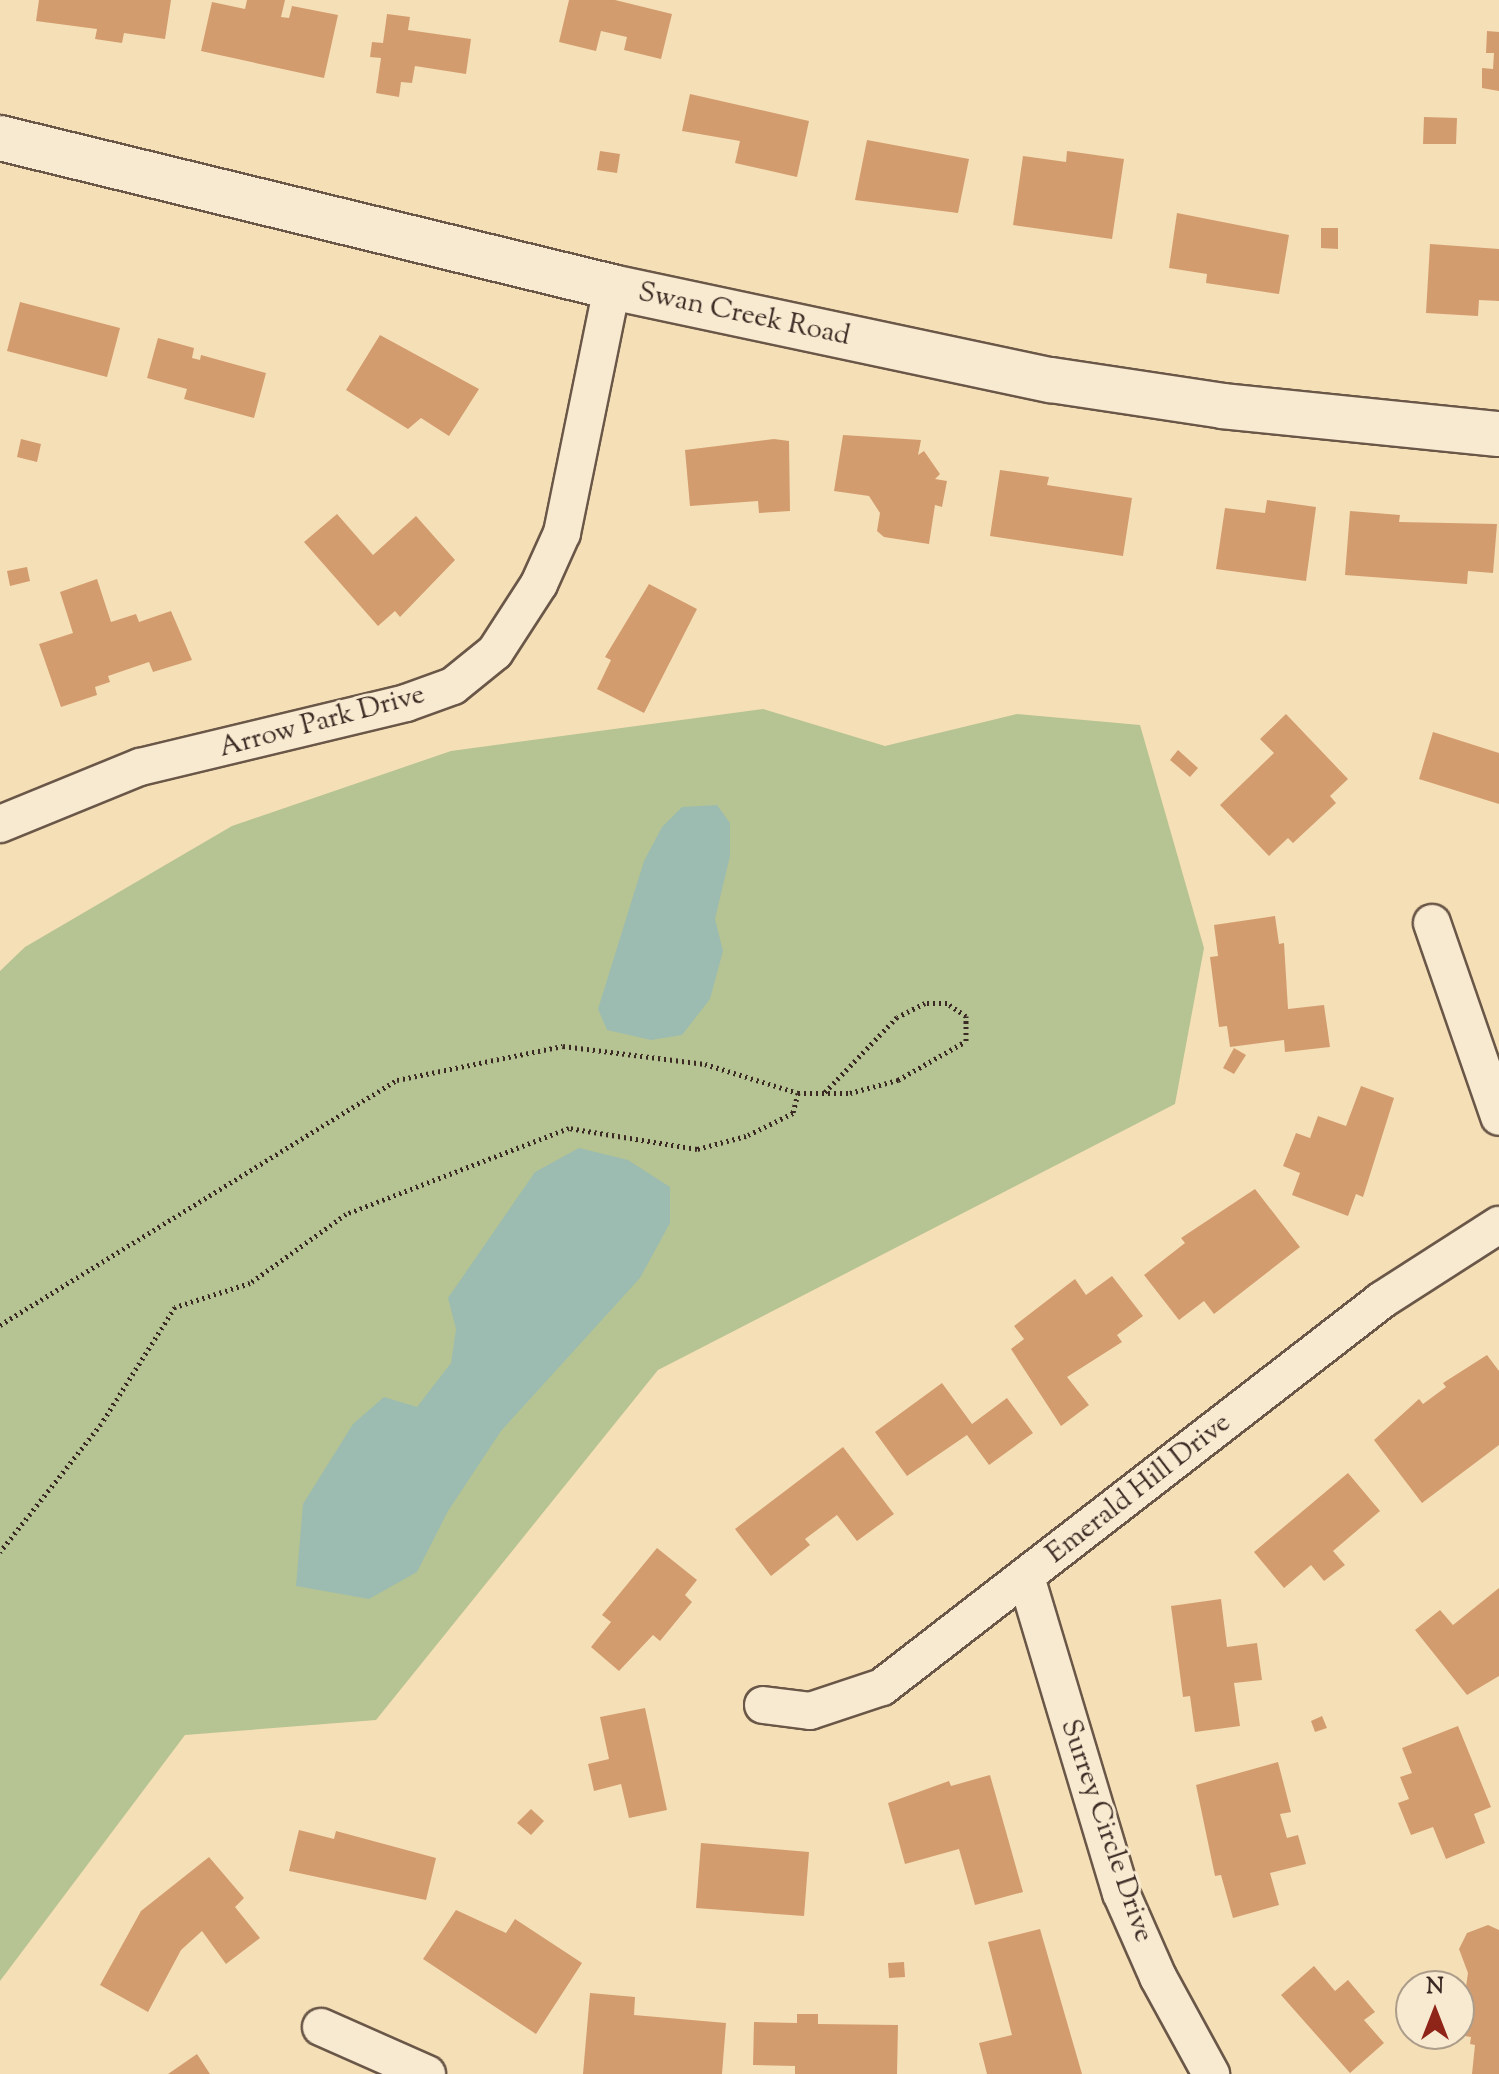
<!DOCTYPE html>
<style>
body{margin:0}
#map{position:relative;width:1499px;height:2074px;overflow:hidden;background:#f5dfb6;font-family:"Sorts Mill Goudy",serif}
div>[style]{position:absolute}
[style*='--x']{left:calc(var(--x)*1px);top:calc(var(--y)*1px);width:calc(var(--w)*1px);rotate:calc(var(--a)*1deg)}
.green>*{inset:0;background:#b6c392}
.water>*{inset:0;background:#9cbcb1}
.building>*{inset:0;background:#d39c6f}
.path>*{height:5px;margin-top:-2.5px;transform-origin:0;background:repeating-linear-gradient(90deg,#3b2a24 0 2px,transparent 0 6px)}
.roads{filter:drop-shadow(2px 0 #6a5748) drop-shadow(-2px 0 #6a5748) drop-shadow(0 2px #6a5748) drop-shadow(0 -2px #6a5748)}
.street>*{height:36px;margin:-18px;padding:0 18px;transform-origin:18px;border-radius:18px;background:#f8ead0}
.secondary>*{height:44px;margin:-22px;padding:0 22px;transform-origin:22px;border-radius:22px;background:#f8ead0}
span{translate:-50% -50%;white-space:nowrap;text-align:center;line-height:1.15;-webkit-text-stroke:6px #f8ead0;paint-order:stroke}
.street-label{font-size:28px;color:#3b2a24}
.north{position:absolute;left:1395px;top:1970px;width:80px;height:80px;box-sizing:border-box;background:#f8ead0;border:2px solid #ac9d8b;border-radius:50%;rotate:0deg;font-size:22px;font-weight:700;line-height:32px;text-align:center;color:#3b2a24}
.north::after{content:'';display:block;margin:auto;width:28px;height:36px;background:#8f2418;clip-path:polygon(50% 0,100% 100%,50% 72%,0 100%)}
</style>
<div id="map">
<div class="green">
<i style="clip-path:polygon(763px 709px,885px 746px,1017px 714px,1140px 725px,1204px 948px,1175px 1104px,658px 1370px,376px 1720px,185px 1735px,0 1981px,0 971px,25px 947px,232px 826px,451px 751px)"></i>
</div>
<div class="water">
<i style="clip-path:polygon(717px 805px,730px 823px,730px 856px,715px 919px,723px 951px,710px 999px,682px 1035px,651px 1040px,607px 1030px,598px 1009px,644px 861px,662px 827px,682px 807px)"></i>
<i style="clip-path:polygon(579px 1148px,628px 1160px,670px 1187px,670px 1223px,640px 1278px,501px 1431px,448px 1511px,417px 1572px,369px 1599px,296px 1586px,303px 1504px,353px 1424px,384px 1397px,417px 1407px,451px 1363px,456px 1329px,448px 1298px,535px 1172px)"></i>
</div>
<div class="building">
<i style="clip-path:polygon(39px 0,171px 0,165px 39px,124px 33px,122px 43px,95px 39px,97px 29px,36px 21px)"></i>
<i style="clip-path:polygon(247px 0,285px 0,281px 17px,289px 18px,292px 6px,338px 15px,324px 78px,201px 51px,212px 2px,245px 9px)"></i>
<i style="clip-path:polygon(569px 0,615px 0,672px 14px,661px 59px,624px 50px,627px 37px,601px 31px,596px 51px,559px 42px)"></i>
<i style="clip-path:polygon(387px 14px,410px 17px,408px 30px,471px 39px,466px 74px,415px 66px,412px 83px,401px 82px,399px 97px,376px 93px,381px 58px,370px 57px,372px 42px,383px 43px)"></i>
<i style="clip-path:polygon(1487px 31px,1499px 32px,1499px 91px,1482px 88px,1482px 68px,1493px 69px,1494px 53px,1486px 53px)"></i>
<i style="clip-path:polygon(690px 94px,809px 121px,797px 177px,735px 163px,740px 141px,682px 131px)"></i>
<i style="clip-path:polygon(1424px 117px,1457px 118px,1456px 144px,1423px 144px)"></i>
<i style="clip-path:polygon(867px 140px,969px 159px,958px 213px,855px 200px)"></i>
<i style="clip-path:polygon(600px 151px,620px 154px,617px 173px,597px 170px)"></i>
<i style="clip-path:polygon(1067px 151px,1124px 159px,1112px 239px,1013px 225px,1023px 156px,1066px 162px)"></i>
<i style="clip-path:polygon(1177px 213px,1289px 235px,1279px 294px,1206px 283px,1207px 274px,1169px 268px)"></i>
<i style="clip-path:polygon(1321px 228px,1338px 228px,1338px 249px,1321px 248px)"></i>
<i style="clip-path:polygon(1430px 244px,1499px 249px,1499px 301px,1479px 300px,1478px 316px,1426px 313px)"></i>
<i style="clip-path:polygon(20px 302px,120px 328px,107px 377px,7px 351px)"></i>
<i style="clip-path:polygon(380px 335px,479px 389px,449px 436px,421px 418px,408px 429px,346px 390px)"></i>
<i style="clip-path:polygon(158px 338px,194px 348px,192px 358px,200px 360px,201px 355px,266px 373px,254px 418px,184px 399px,187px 389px,147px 378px)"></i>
<i style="clip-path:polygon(843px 435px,921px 440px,918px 455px,924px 451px,940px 474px,935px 479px,947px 481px,942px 507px,935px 505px,929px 544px,884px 537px,877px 531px,880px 513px,869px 496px,834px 491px)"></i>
<i style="clip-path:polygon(21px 439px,41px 444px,37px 462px,17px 457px)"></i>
<i style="clip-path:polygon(774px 439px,789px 441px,790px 511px,759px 513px,758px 501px,690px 506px,685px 450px)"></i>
<i style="clip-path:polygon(1000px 470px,1049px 477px,1047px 485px,1132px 498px,1123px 556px,990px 536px)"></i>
<i style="clip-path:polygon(1267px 500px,1316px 507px,1306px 581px,1216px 569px,1225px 508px,1265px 513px)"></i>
<i style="clip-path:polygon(1350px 511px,1400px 515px,1399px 522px,1497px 524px,1493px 573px,1468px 571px,1467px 584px,1345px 575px)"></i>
<i style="clip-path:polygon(337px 514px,373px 555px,416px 516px,455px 560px,400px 617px,395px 611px,378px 626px,304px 542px)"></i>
<i style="clip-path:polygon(27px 567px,30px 581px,10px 586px,7px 571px)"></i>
<i style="clip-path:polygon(97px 579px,111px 622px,136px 614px,139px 622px,171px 611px,192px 660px,153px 672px,149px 662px,108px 676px,110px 682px,95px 687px,97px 695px,61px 707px,39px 644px,73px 633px,60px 592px)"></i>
<i style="clip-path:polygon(649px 584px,697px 609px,644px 713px,597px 689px,611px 660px,605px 657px)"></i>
<i style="clip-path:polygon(1286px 714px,1348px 779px,1330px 796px,1336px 803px,1293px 843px,1288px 838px,1269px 856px,1220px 805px,1274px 753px,1260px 739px)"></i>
<i style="clip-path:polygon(1433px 732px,1499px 753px,1499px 804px,1419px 779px)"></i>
<i style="clip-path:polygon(1178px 750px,1198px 768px,1190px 777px,1170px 760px)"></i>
<i style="clip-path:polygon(1275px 916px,1279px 944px,1284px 943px,1288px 1009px,1324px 1005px,1330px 1047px,1285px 1052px,1284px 1040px,1230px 1047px,1227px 1026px,1219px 1027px,1210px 957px,1218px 956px,1214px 925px)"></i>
<i style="clip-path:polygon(1234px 1048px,1246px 1055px,1234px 1074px,1223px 1068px)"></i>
<i style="clip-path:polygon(1361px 1086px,1394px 1098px,1363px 1197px,1356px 1194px,1348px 1216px,1292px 1195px,1300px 1173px,1283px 1166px,1296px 1133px,1310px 1138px,1318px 1116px,1346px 1126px)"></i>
<i style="clip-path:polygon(1255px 1189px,1300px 1247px,1214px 1314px,1204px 1301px,1179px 1320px,1144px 1275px,1185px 1243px,1181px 1238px)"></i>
<i style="clip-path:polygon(1112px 1276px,1143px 1316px,1117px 1335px,1122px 1342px,1067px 1377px,1089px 1405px,1061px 1426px,1011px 1349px,1024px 1339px,1014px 1326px,1075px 1279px,1086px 1295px)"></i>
<i style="clip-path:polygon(1487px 1355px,1499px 1371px,1499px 1445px,1422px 1503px,1374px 1440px,1419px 1399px,1423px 1404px,1446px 1387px,1443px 1383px)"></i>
<i style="clip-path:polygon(942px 1383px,972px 1424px,1007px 1398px,1033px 1433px,989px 1465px,967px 1435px,907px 1476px,875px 1432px)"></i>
<i style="clip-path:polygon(843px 1447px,894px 1514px,857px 1541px,837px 1515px,805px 1539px,810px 1545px,771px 1576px,735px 1529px)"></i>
<i style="clip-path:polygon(1348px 1473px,1380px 1511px,1333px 1551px,1345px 1565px,1324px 1581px,1311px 1565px,1284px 1588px,1254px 1552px)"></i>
<i style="clip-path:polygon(657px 1548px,697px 1580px,685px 1595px,692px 1602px,660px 1641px,653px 1635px,619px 1671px,591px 1647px,611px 1622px,602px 1615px)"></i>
<i style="clip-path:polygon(1499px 1588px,1499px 1676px,1467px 1695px,1415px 1630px,1440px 1610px,1453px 1625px)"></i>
<i style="clip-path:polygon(1221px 1599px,1227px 1647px,1257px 1643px,1262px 1680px,1234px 1683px,1240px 1726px,1195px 1732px,1190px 1696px,1183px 1697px,1171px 1606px)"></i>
<i style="clip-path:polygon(645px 1708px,667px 1810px,629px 1818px,621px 1784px,594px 1791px,588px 1764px,609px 1759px,600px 1717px)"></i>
<i style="clip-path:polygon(1322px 1716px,1327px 1728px,1315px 1732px,1311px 1721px)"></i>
<i style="clip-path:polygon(1458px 1726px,1491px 1807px,1474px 1814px,1485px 1843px,1446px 1859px,1433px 1827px,1411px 1835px,1398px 1803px,1409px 1799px,1400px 1777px,1412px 1773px,1402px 1748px)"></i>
<i style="clip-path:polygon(1278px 1762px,1291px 1812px,1280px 1814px,1287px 1838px,1298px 1835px,1306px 1864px,1270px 1873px,1279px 1905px,1233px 1918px,1221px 1875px,1215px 1876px,1196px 1785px)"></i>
<i style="clip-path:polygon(990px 1775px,1023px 1892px,975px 1905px,959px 1849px,905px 1864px,888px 1803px,949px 1781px,951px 1786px)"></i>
<i style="clip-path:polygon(531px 1809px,544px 1821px,531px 1835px,517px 1823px)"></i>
<i style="clip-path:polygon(299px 1830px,334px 1839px,336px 1831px,436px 1858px,426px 1900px,289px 1871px)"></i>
<i style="clip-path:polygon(701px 1843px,809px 1852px,804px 1916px,696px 1908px)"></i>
<i style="clip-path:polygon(209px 1857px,244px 1898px,235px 1907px,260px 1938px,226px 1964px,202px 1931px,181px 1950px,148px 2012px,100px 1985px,141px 1911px)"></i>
<i style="clip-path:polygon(456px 1910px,506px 1933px,515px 1919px,582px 1963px,536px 2034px,423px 1959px)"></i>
<i style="clip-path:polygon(1488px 1925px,1499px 1930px,1499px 2074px,1472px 2074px,1475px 2045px,1470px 2044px,1471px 2037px,1459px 2035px,1468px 1973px,1459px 1949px,1467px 1933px)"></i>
<i style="clip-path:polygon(1040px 1929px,1082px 2074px,987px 2074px,979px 2043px,1012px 2035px,988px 1942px)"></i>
<i style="clip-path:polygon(904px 1962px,905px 1977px,889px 1978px,888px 1963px)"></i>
<i style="clip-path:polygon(1314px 1966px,1335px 1991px,1348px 1980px,1375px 2012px,1364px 2020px,1384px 2043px,1350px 2073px,1281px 1995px)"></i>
<i style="clip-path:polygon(590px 1993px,635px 1997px,634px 2015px,726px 2023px,722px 2074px,583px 2074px)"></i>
<i style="clip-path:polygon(797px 2014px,818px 2014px,818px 2024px,898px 2025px,897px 2074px,795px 2074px,795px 2066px,753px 2065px,754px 2022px,797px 2023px)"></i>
<i style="clip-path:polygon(197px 2054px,210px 2074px,168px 2074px)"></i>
</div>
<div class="path">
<i style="--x:798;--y:1093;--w:52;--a:0"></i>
<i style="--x:850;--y:1093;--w:50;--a:-15.2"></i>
<i style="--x:898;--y:1080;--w:78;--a:-29.8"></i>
<i style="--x:966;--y:1041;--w:25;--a:-90"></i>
<i style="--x:966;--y:1016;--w:23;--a:-146"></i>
<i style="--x:947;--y:1003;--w:22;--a:180"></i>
<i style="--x:925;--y:1003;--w:31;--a:153"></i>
<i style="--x:897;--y:1017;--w:105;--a:133.8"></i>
<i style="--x:0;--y:1325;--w:467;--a:-31.7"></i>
<i style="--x:397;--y:1080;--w:169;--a:-11.6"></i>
<i style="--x:563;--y:1046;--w:143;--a:7.2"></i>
<i style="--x:705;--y:1064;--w:97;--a:17.3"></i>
<i style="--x:798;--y:1093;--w:21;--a:104"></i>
<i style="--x:793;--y:1113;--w:52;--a:153.9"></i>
<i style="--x:746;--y:1136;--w:51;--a:165.1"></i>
<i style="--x:697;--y:1149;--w:130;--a:-170.7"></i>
<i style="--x:569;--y:1128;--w:239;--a:158.9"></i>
<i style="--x:346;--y:1214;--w:118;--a:144.3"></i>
<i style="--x:250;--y:1283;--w:79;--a:162.3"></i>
<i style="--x:175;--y:1307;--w:138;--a:122.3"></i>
<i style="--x:101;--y:1424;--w:163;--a:128.3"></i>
</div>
<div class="roads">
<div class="street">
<i style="--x:0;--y:824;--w:151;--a:-22.2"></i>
<i style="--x:140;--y:767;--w:274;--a:-13.5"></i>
<i style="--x:406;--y:703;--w:50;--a:-19.9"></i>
<i style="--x:453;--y:686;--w:54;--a:-39"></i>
<i style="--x:495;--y:652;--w:81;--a:-57.1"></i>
<i style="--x:539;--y:584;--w:56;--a:-65.7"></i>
<i style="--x:562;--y:533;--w:251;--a:-78.5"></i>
<i style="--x:1432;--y:923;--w:205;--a:70.9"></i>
<i style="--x:1026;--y:1577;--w:330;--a:73.3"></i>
<i style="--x:1121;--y:1893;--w:92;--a:66.2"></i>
<i style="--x:1158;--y:1977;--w:111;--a:61.3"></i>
<i style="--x:763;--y:1705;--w:47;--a:7.3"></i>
<i style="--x:810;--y:1711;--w:76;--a:-18.4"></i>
<i style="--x:882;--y:1687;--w:632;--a:-37.74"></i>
<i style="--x:1382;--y:1300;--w:139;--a:-32.7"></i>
<i style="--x:321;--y:2027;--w:116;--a:23.9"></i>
</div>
<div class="secondary">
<i style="--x:0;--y:138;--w:630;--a:13.68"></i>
<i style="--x:612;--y:287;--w:449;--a:12"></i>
<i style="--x:1051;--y:380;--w:173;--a:8.6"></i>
<i style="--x:1222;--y:406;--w:278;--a:5.8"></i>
</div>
</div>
<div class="street-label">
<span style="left:744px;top:315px;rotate:12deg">Swan Creek Road</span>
<span style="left:322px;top:722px;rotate:-15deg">Arrow Park Drive</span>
<span style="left:1139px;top:1489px;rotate:-38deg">Emerald Hill Drive</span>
<span style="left:1106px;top:1831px;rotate:71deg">Surrey Circle Drive</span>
</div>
<div class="north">N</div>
</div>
